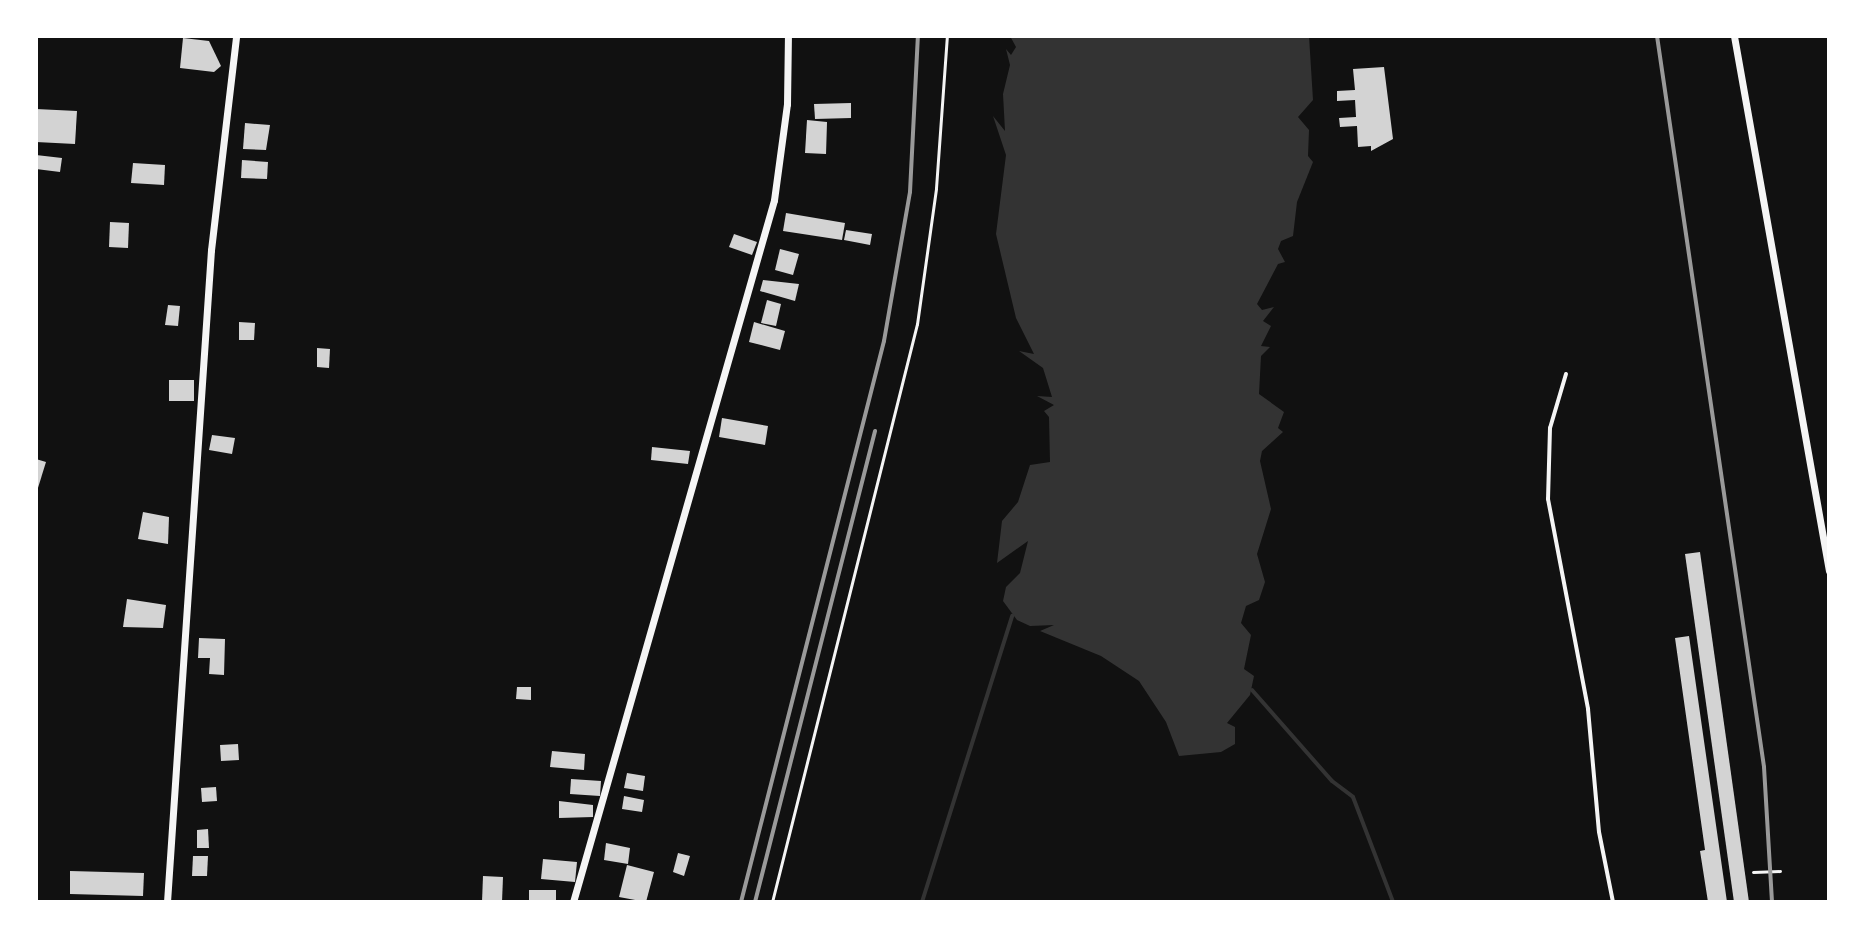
<!DOCTYPE html>
<style>
body{margin:0}
#map{position:relative;width:1865px;height:938px;overflow:hidden;background:#111;font-family:"Titillium Web",sans-serif}
div>[style]{position:absolute}
[style*='--x']{left:calc(var(--x)*1px);top:calc(var(--y)*1px);width:calc(var(--w)*1px);rotate:calc(var(--a)*1deg)}
.water>*{inset:0;background:#333}
.stream>*{height:4px;margin:-2px;padding:0 2px;transform-origin:2px;border-radius:2px;background:#333}
.building>*{inset:0;background:#d3d3d3}
.path>*{height:3px;margin:-1.5px;padding:0 1.5px;transform-origin:1.5px;border-radius:1.5px;background:#f5f5f5}
.service>*{height:4px;margin:-2px;padding:0 2px;transform-origin:2px;border-radius:2px;background:#f5f5f5}
.minor>*{height:7px;margin:-3.5px;padding:0 3.5px;transform-origin:3.5px;border-radius:3.5px;background:#f5f5f5}
.rail>*{height:4px;margin:-2px;padding:0 2px;transform-origin:2px;border-radius:2px;background:#9a9a9a}
span{translate:-50% -50%;white-space:nowrap;text-align:center;line-height:1.15;-webkit-text-stroke:8px #fff;paint-order:stroke}
.frame{position:absolute;inset:0;border:38px solid #fff;pointer-events:none}
</style>
<div id="map">
<div class="water">
<i style="clip-path:polygon(1010px 36px,1309px 36px,1313px 100px,1298px 117px,1309px 130px,1308px 156px,1313px 162px,1297px 202px,1293px 236px,1281px 241px,1278px 249px,1285px 262px,1278px 264px,1257px 304px,1262px 310px,1274px 307px,1263px 321px,1271px 326px,1261px 346px,1270px 347px,1261px 356px,1259px 394px,1284px 412px,1278px 428px,1283px 432px,1262px 451px,1260px 461px,1271px 509px,1257px 554px,1265px 582px,1259px 600px,1246px 606px,1241px 623px,1251px 635px,1244px 669px,1254px 676px,1250px 695px,1227px 723px,1235px 727px,1235px 744px,1221px 752px,1179px 756px,1166px 722px,1139px 681px,1101px 656px,1040px 631px,1054px 625px,1030px 626px,1017px 620px,1003px 601px,1006px 587px,1020px 573px,1028px 541px,997px 563px,1002px 521px,1018px 502px,1030px 465px,1050px 462px,1049px 417px,1044px 411px,1054px 405px,1037px 396px,1052px 397px,1043px 368px,1019px 351px,1034px 354px,1016px 318px,996px 234px,1006px 155px,993px 116px,1005px 131px,1003px 94px,1010px 65px,1006px 49px,1011px 55px,1016px 47px)"></i>
</div>
<div class="stream">
<i style="--x:1252;--y:690;--w:121;--a:48.7"></i>
<i style="--x:1332;--y:781;--w:26;--a:37"></i>
<i style="--x:1353;--y:797;--w:112;--a:69.1"></i>
<i style="--x:922;--y:902;--w:300;--a:-72.5"></i>
</div>
<div class="building">
<i style="clip-path:polygon(183px 38px,209px 41px,221px 66px,214px 72px,180px 68px)"></i>
<i style="clip-path:polygon(1384px 67px,1393px 139px,1371px 151px,1371px 146px,1358px 147px,1357px 126px,1340px 127px,1339px 118px,1356px 117px,1355px 100px,1337px 101px,1337px 91px,1355px 90px,1353px 69px)"></i>
<i style="clip-path:polygon(851px 103px,851px 118px,815px 119px,814px 104px)"></i>
<i style="clip-path:polygon(36px 109px,77px 111px,75px 144px,36px 142px)"></i>
<i style="clip-path:polygon(807px 120px,827px 122px,826px 154px,805px 153px)"></i>
<i style="clip-path:polygon(245px 123px,270px 125px,266px 150px,243px 149px)"></i>
<i style="clip-path:polygon(36px 155px,62px 158px,60px 172px,36px 169px)"></i>
<i style="clip-path:polygon(242px 160px,268px 162px,267px 179px,241px 178px)"></i>
<i style="clip-path:polygon(133px 163px,165px 165px,164px 185px,131px 183px)"></i>
<i style="clip-path:polygon(786px 213px,845px 223px,842px 240px,783px 231px)"></i>
<i style="clip-path:polygon(110px 222px,129px 223px,128px 248px,109px 247px)"></i>
<i style="clip-path:polygon(846px 230px,872px 234px,870px 245px,844px 240px)"></i>
<i style="clip-path:polygon(734px 234px,757px 242px,752px 255px,729px 247px)"></i>
<i style="clip-path:polygon(780px 249px,799px 254px,793px 275px,775px 270px)"></i>
<i style="clip-path:polygon(763px 280px,799px 284px,795px 301px,760px 291px)"></i>
<i style="clip-path:polygon(767px 300px,781px 304px,776px 326px,761px 323px)"></i>
<i style="clip-path:polygon(168px 305px,180px 306px,178px 326px,165px 325px)"></i>
<i style="clip-path:polygon(239px 322px,255px 323px,254px 340px,239px 340px)"></i>
<i style="clip-path:polygon(754px 322px,785px 331px,780px 350px,749px 342px)"></i>
<i style="clip-path:polygon(317px 348px,330px 349px,329px 368px,317px 367px)"></i>
<i style="clip-path:polygon(169px 380px,194px 380px,194px 401px,169px 401px)"></i>
<i style="clip-path:polygon(722px 418px,768px 426px,765px 445px,719px 437px)"></i>
<i style="clip-path:polygon(212px 435px,235px 438px,232px 454px,209px 450px)"></i>
<i style="clip-path:polygon(652px 447px,690px 451px,688px 464px,651px 460px)"></i>
<i style="clip-path:polygon(36px 459px,46px 462px,37px 491px,36px 491px)"></i>
<i style="clip-path:polygon(143px 512px,169px 517px,168px 544px,138px 539px)"></i>
<i style="clip-path:polygon(1700px 552px,1749px 902px,1734px 902px,1685px 554px)"></i>
<i style="clip-path:polygon(127px 599px,166px 605px,163px 628px,123px 627px)"></i>
<i style="clip-path:polygon(1689px 636px,1727px 902px,1708px 902px,1700px 851px,1705px 850px,1675px 638px)"></i>
<i style="clip-path:polygon(199px 638px,225px 639px,224px 675px,209px 674px,210px 658px,198px 658px)"></i>
<i style="clip-path:polygon(517px 687px,531px 687px,531px 700px,516px 699px)"></i>
<i style="clip-path:polygon(238px 744px,239px 760px,221px 761px,220px 745px)"></i>
<i style="clip-path:polygon(552px 751px,585px 754px,584px 770px,550px 767px)"></i>
<i style="clip-path:polygon(627px 773px,645px 776px,643px 791px,624px 788px)"></i>
<i style="clip-path:polygon(571px 779px,601px 781px,600px 796px,570px 794px)"></i>
<i style="clip-path:polygon(216px 787px,217px 801px,202px 802px,201px 788px)"></i>
<i style="clip-path:polygon(624px 796px,644px 800px,642px 812px,622px 809px)"></i>
<i style="clip-path:polygon(559px 801px,593px 805px,593px 817px,559px 818px)"></i>
<i style="clip-path:polygon(208px 829px,209px 848px,197px 848px,197px 830px)"></i>
<i style="clip-path:polygon(606px 843px,630px 848px,628px 864px,604px 860px)"></i>
<i style="clip-path:polygon(678px 853px,690px 856px,684px 876px,673px 872px)"></i>
<i style="clip-path:polygon(193px 856px,208px 856px,207px 876px,192px 876px)"></i>
<i style="clip-path:polygon(543px 859px,577px 862px,575px 882px,541px 879px)"></i>
<i style="clip-path:polygon(627px 865px,654px 872px,646px 902px,619px 897px)"></i>
<i style="clip-path:polygon(70px 871px,144px 873px,143px 896px,70px 894px)"></i>
<i style="clip-path:polygon(483px 876px,503px 877px,502px 902px,482px 902px)"></i>
<i style="clip-path:polygon(529px 890px,556px 890px,556px 902px,529px 902px)"></i>
</div>
<div class="path">
<i style="--x:1753;--y:872;--w:27;--a:-2"></i>
<i style="--x:772;--y:902;--w:596;--a:-75.92"></i>
<i style="--x:917;--y:324;--w:137;--a:-82"></i>
<i style="--x:936;--y:188;--w:152;--a:-85.9"></i>
</div>
<div class="service">
<i style="--x:1566;--y:374;--w:56;--a:106.5"></i>
<i style="--x:1550;--y:428;--w:71;--a:91.6"></i>
<i style="--x:1548;--y:499;--w:214;--a:79.2"></i>
<i style="--x:1588;--y:709;--w:123;--a:84.9"></i>
<i style="--x:1599;--y:832;--w:71;--a:78.7"></i>
</div>
<div class="minor">
<i style="--x:1734;--y:36;--w:543;--a:79.93"></i>
<i style="--x:167;--y:902;--w:653;--a:-86.14"></i>
<i style="--x:211;--y:250;--w:215;--a:-83.3"></i>
<i style="--x:573;--y:902;--w:730;--a:-74.02"></i>
<i style="--x:774;--y:200;--w:97;--a:-82.3"></i>
<i style="--x:787;--y:104;--w:68;--a:-89.2"></i>
</div>
<div class="rail">
<i style="--x:1657;--y:36;--w:739;--a:81.67"></i>
<i style="--x:1764;--y:767;--w:135;--a:86.6"></i>
<i style="--x:741;--y:902;--w:579;--a:-75.7"></i>
<i style="--x:884;--y:341;--w:151;--a:-80.1"></i>
<i style="--x:910;--y:192;--w:156;--a:-87.1"></i>
<i style="--x:755;--y:902;--w:486;--a:-75.7"></i>
</div>
<div class="frame"></div>
</div>
